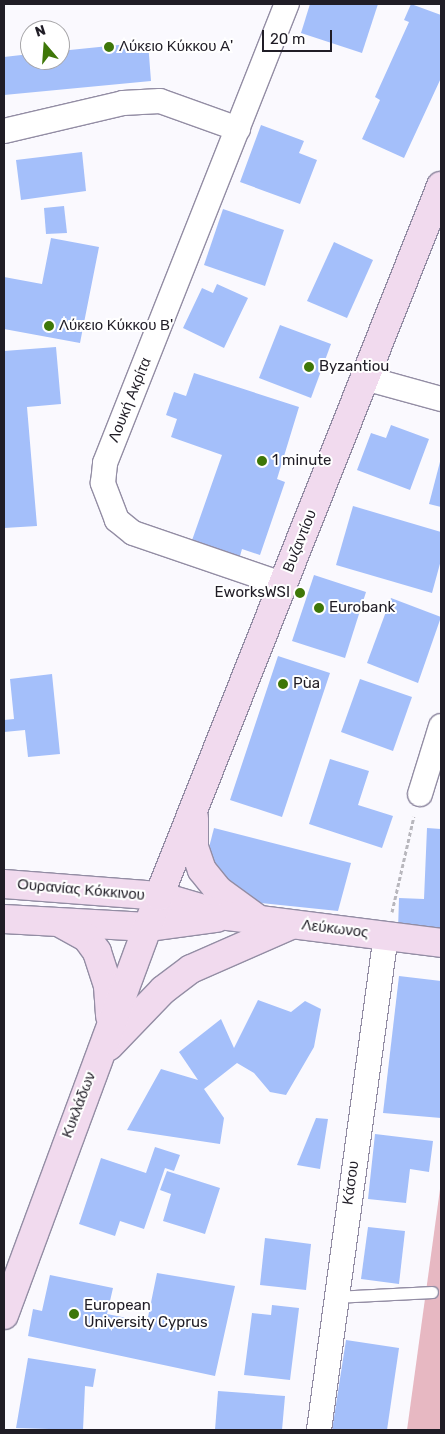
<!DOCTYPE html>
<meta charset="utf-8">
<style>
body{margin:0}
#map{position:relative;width:445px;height:1434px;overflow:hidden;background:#faf9fe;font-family:Rubik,sans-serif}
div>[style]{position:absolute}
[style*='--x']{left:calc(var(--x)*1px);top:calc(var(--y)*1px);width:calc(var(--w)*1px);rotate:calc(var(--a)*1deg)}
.green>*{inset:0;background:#e7b8c2}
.building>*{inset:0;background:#a4bffa}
.path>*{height:3px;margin-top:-1.5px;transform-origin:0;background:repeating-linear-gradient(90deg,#b8b7bd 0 4px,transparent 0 6.5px)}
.roads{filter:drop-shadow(1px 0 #938da4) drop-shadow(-1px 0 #938da4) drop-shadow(0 1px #938da4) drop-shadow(0 -1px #938da4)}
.lane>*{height:11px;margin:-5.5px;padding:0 5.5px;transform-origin:5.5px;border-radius:5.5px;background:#fff}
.street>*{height:24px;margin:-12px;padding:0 12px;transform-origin:12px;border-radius:12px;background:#fff}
.secondary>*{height:28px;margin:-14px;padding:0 14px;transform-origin:14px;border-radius:14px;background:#f1daee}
.dots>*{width:14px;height:14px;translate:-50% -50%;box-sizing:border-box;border:2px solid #fff;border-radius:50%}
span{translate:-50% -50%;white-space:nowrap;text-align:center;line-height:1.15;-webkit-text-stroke:4px #fff;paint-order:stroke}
.poi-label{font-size:15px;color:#201d26}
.left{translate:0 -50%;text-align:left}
.right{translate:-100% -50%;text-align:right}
.street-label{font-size:15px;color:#201d26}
.frame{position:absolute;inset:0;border:5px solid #201d26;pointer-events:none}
.north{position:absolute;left:20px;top:20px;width:50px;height:50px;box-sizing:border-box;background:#fff;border:1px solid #a6a5a8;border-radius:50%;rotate:342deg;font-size:14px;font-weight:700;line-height:20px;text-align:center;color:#201d26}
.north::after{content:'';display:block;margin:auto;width:18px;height:22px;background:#3e7708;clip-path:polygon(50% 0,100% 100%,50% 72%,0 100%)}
.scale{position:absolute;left:262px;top:30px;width:70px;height:22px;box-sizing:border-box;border:2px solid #201d26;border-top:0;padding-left:6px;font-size:15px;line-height:18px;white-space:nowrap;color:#201d26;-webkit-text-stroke:4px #fff;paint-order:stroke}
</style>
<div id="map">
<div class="green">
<i style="clip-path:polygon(441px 1182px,441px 1430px,407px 1430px)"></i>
</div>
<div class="building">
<i style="clip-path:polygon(310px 4px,378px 4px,362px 53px,301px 33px)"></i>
<i style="clip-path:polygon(411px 4px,441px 15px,441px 78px,404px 158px,362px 139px,380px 100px,375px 97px,409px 22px,404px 20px)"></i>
<i style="clip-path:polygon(148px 42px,151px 81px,4px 95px,4px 57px,30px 54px,30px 60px,60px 60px,60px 51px)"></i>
<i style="clip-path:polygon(261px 125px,304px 141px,299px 153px,317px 160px,300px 204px,240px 182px)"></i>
<i style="clip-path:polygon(82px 152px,86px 191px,21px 200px,16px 160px)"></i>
<i style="clip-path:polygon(64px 206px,67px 233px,46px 234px,44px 208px)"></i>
<i style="clip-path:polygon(223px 209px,284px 230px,265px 286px,204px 265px)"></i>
<i style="clip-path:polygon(51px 238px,99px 247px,80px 343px,4px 329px,4px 277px,42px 284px)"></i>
<i style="clip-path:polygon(334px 242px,373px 260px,347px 318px,307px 301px)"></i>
<i style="clip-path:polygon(217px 284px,248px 298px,224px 348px,183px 328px,202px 288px,213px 293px)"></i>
<i style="clip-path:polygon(280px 325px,331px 344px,311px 398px,259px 378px)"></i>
<i style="clip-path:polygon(56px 347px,61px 404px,27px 407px,37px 526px,4px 528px,4px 351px)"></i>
<i style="clip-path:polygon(194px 373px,299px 407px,277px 479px,285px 482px,260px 555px,242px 549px,238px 563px,190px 546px,222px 455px,171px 437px,177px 419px,166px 415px,174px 392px,186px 396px)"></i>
<i style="clip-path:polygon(391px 425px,429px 439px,410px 490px,357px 470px,371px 433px,386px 438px)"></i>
<i style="clip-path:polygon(441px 458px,441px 507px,429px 504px)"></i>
<i style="clip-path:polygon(353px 506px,441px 532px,441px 560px,432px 593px,336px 565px)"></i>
<i style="clip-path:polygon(314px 575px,366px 592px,345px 658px,292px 641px)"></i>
<i style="clip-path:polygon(391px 598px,441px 617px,418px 683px,367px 663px)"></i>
<i style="clip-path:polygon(278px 656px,330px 673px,282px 817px,230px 800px)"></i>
<i style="clip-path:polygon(52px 674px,60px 754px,28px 757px,25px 730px,4px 732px,4px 720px,14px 719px,10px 679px)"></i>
<i style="clip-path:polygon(360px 679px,412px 697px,393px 751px,341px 732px)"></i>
<i style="clip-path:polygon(330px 759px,369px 771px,358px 805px,393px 816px,382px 848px,309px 824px)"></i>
<i style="clip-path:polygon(214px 828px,351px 863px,338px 911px,261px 903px,241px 896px,205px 863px)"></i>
<i style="clip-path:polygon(427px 828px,441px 829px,441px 932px,398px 930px,399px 898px,424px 899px)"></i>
<i style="clip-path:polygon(399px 976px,441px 981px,441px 1118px,383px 1113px)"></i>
<i style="clip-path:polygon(258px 1000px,291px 1012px,305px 1001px,321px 1009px,314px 1047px,286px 1095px,270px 1092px,254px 1073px,237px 1063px,204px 1089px,224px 1118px,220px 1144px,127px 1130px,161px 1069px,198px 1080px,179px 1052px,221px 1019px,234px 1048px)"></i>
<i style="clip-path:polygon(316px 1118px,328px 1119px,320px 1169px,297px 1165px)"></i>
<i style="clip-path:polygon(375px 1134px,433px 1141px,429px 1172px,410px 1169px,406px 1203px,368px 1199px)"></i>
<i style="clip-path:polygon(155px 1147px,180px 1155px,174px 1171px,165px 1168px,144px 1229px,120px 1221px,115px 1236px,79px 1224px,101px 1158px,146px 1173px)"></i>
<i style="clip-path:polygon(167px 1171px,220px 1188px,205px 1234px,163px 1221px,171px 1194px,160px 1190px)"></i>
<i style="clip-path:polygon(368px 1227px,405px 1231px,399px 1284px,361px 1279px)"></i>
<i style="clip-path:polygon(265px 1238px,311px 1244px,306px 1290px,260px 1285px)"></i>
<i style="clip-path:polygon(157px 1273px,235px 1286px,215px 1376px,28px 1336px,33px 1309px,42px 1311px,50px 1275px,113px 1288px,107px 1314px,147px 1322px)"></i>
<i style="clip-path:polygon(272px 1305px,299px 1308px,290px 1380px,244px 1375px,252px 1313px,271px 1315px)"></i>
<i style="clip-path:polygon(346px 1340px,399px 1348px,387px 1430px,332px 1430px)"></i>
<i style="clip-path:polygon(28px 1358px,96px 1369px,93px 1387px,85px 1386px,83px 1430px,16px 1428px)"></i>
<i style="clip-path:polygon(218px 1391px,285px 1396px,282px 1430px,215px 1430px)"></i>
</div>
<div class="path">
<i style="--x:392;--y:912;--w:98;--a:-77.1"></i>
</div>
<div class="roads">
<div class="lane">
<i style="--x:335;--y:1297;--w:97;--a:-3"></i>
</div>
<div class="street">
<i style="--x:4;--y:131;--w:122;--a:-13.2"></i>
<i style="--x:123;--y:103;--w:37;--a:-3"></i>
<i style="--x:160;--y:101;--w:83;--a:19.7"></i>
<i style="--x:365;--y:378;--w:79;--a:15.4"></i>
<i style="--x:282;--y:584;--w:157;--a:-161.1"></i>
<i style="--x:133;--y:533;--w:21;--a:-141"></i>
<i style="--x:117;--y:520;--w:40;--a:-111"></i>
<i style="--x:103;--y:483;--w:20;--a:-84"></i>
<i style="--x:105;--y:463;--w:494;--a:-68.4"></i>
<i style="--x:420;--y:794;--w:71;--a:-72.8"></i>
<i style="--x:319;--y:1430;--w:500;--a:-82.3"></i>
</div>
<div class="secondary">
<i style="--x:194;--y:818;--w:29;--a:90"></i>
<i style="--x:194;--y:847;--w:24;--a:71"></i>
<i style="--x:202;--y:870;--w:26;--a:51"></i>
<i style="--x:218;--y:890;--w:46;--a:36.1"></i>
<i style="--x:4;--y:884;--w:155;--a:4.4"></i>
<i style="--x:159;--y:896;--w:72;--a:16.2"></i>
<i style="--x:228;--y:916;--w:215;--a:7.2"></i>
<i style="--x:4;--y:919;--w:144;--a:3.2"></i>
<i style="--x:148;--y:927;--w:69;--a:-7.5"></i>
<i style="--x:62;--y:924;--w:29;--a:29"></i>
<i style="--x:87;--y:938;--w:17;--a:54"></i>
<i style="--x:97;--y:952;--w:36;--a:72"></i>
<i style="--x:108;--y:986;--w:30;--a:86"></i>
<i style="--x:109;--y:1046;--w:78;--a:-46"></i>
<i style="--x:163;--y:990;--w:35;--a:-37"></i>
<i style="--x:191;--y:969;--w:107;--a:-23.7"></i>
<i style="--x:4;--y:1315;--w:447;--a:-69.7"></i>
<i style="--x:159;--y:896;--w:764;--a:-68.34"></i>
</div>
</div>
<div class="dots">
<i style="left:109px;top:47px;background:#3e7708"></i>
<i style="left:49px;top:326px;background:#3e7708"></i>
<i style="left:309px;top:367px;background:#3e7708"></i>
<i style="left:262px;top:461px;background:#3e7708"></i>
<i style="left:300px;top:593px;background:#3e7708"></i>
<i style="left:319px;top:608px;background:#3e7708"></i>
<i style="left:283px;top:684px;background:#3e7708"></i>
<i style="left:74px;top:1314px;background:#3e7708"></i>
</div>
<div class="poi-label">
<span class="left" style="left:119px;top:47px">Λύκειο Κύκκου Α'</span>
<span class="left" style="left:59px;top:326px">Λύκειο Κύκκου Β'</span>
<span class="left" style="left:319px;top:367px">Byzantiou</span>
<span class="left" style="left:272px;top:461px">1 minute</span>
<span class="right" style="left:290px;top:593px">EworksWSI</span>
<span class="left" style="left:329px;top:608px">Eurobank</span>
<span class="left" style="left:293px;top:684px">Pùa</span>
<span class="left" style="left:84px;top:1314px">European<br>University Cyprus</span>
</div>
<div class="street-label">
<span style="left:130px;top:400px;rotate:-68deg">Λουκή Ακρίτα</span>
<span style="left:300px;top:541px;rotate:-68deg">Βυζαντίου</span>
<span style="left:81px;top:890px;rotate:5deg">Ουρανίας Κόκκινου</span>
<span style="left:335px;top:929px;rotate:7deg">Λεύκωνος</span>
<span style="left:79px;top:1105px;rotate:-69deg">Κυκλάδων</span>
<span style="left:351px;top:1183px;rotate:-82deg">Κάσου</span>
</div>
<div class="frame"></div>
<div class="north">N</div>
<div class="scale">20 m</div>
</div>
